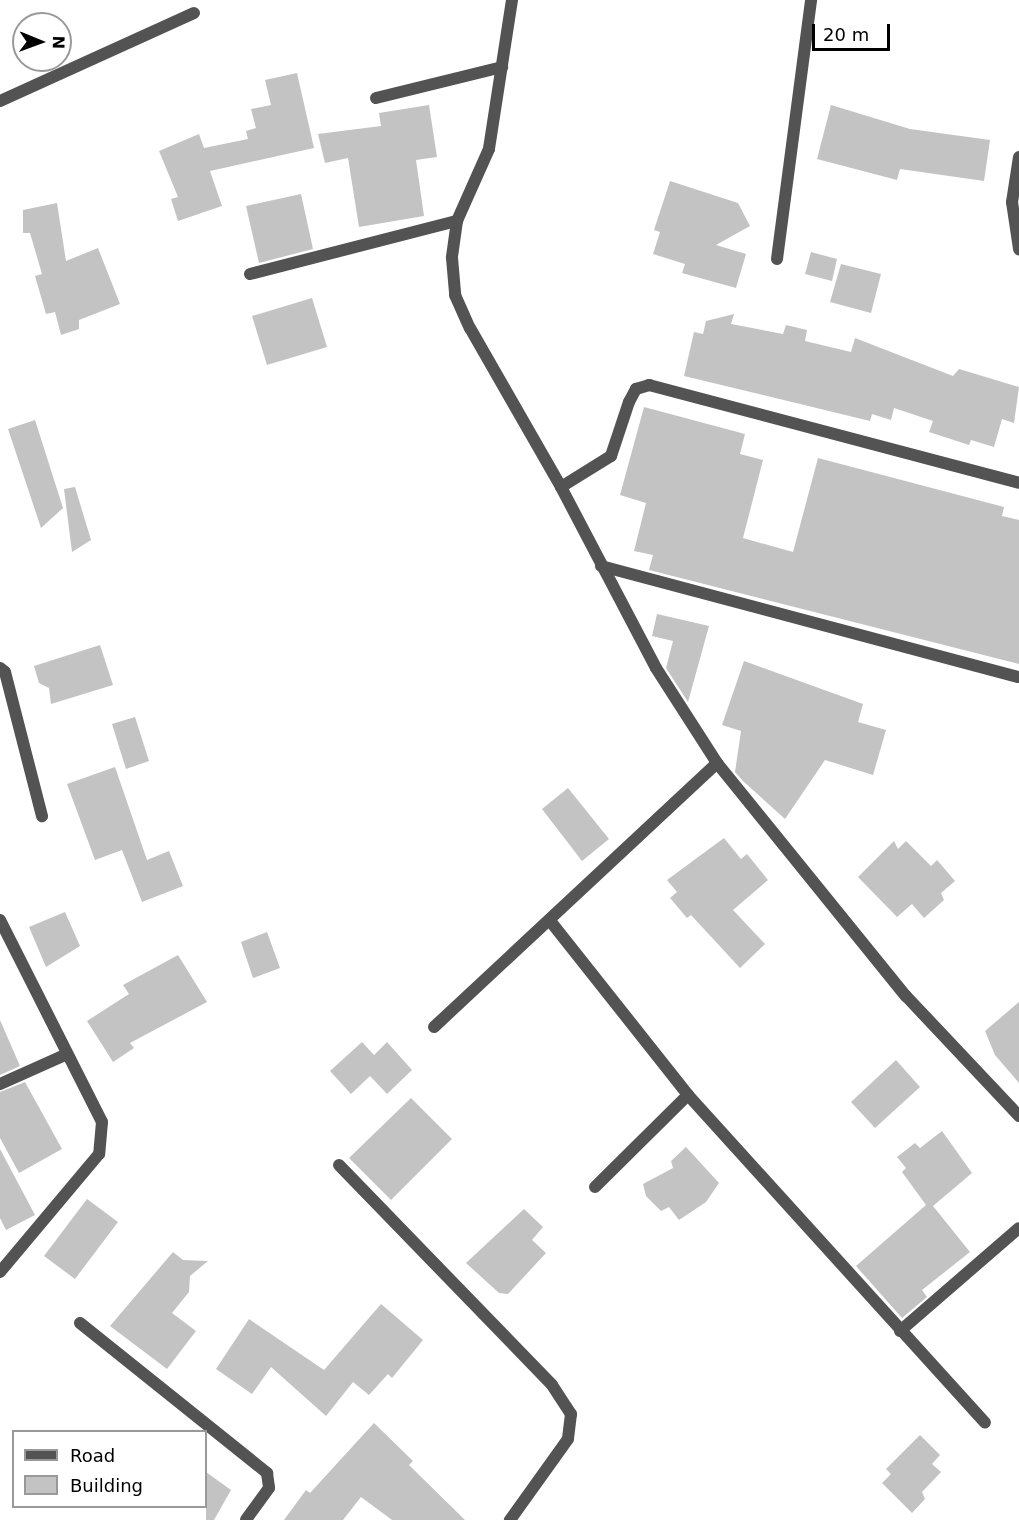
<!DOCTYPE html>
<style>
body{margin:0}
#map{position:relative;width:1019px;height:1520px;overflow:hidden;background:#fff;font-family:"DejaVu Sans",sans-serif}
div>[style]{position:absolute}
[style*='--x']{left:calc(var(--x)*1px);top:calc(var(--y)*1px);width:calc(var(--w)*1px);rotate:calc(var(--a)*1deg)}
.building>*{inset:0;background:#c3c3c3}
.street>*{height:12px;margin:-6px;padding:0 6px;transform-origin:6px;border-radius:6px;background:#535353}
span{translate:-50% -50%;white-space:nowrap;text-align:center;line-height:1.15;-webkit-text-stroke:4.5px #fff;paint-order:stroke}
.legend{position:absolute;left:12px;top:1430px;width:195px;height:78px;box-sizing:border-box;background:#fff;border:2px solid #999;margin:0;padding:8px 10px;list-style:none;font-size:18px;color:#000}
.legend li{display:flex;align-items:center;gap:12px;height:30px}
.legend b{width:30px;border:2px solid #999}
.north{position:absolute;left:12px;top:12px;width:60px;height:60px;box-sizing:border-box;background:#fff;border:2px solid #999;border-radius:50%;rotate:91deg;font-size:16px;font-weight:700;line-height:24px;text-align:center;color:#000}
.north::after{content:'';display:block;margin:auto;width:21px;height:27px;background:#000;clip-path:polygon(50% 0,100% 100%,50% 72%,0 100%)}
.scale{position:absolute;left:812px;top:24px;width:78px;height:27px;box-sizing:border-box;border:3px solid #000;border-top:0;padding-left:8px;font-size:18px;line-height:21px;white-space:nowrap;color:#000;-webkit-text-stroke:4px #fff;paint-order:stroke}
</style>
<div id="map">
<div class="building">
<i style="clip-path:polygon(297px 73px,314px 148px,210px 171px,222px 206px,178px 221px,171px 199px,178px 197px,159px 151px,199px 134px,204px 148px,248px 139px,246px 131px,256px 128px,251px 109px,271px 105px,265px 80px)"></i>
<i style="clip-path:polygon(429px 105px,437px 157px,416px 160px,424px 216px,359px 227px,348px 158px,325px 163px,318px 134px,381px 126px,379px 113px)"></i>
<i style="clip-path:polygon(831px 105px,910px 129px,990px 140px,984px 181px,900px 169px,897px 180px,817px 159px)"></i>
<i style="clip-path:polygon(670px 181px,738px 203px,750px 226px,716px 245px,746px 254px,736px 288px,682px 273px,685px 264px,653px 254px,660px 232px,654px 230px)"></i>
<i style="clip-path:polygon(301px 194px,313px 249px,259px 263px,246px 206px)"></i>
<i style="clip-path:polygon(57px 203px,66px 261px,98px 248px,120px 304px,79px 320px,79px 329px,61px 335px,55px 312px,46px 314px,35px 276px,42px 274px,30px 233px,23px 233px,23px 210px)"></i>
<i style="clip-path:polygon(811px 252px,837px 259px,832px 281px,805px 274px)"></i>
<i style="clip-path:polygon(841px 264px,881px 274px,871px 313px,830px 302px)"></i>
<i style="clip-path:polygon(312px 298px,327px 347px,267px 365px,252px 316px)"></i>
<i style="clip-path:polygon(734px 314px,731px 324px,783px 334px,786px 325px,807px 330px,805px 341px,851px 352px,855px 338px,953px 376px,959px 369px,1019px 387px,1014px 423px,1002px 419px,994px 447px,971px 440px,969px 445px,929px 432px,933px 421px,894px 408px,891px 420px,872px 414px,870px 421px,684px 376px,694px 332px,703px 334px,706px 321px)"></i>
<i style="clip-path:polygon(644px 407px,745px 434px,740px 454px,763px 460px,743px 538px,793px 552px,818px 458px,1004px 507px,1002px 516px,1019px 520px,1019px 664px,649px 570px,653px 555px,634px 551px,646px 503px,620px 495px)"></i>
<i style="clip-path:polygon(35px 420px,63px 508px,41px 528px,8px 429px)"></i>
<i style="clip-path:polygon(75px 487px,91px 540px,72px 552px,64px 489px)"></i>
<i style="clip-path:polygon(657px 614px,709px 626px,688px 702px,666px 668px,673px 641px,652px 636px)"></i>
<i style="clip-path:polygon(100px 645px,113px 685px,51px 704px,49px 688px,39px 683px,34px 666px)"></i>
<i style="clip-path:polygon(744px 661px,863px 704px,858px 722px,886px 730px,873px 775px,825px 760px,785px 819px,743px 781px,735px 772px,741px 731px,722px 725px)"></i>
<i style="clip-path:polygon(135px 717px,149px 761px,126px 769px,112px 724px)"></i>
<i style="clip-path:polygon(115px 767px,147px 860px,169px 851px,183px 886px,142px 902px,122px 850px,95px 860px,67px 784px)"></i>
<i style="clip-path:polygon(568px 788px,609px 839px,582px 861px,542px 809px)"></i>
<i style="clip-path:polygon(724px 838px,741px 859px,747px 854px,768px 880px,733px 910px,765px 944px,740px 968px,691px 915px,687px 918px,670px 898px,677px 892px,667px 880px)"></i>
<i style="clip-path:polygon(894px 841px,898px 849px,906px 841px,931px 866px,937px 860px,955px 881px,941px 893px,944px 900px,924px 918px,912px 904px,897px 917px,858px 877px)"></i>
<i style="clip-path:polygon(65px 912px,80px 946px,46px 967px,29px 927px)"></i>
<i style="clip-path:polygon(267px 932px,280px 968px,253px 978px,241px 942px)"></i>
<i style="clip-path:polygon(178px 955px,207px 1002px,130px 1043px,134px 1048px,113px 1062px,87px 1021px,129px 994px,123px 985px)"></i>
<i style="clip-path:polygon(1019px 1002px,1019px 1083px,995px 1055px,985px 1031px)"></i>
<i style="clip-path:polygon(0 1020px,20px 1066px,0 1075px)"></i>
<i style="clip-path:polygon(362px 1042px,374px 1055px,387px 1042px,412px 1070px,387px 1094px,370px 1076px,351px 1094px,330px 1071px)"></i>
<i style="clip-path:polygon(896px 1060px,920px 1087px,875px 1128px,851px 1102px)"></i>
<i style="clip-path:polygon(25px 1082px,62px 1149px,19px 1173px,0 1138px,0 1092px)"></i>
<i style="clip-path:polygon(411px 1098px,452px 1139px,391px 1200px,349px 1158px)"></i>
<i style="clip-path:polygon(942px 1131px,972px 1173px,933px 1206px,970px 1252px,922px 1290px,927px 1297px,902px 1318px,856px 1266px,926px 1205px,902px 1172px,906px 1168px,897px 1157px,915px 1143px,920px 1148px)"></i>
<i style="clip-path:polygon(686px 1147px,719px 1183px,706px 1202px,679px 1220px,669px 1207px,661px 1211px,646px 1196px,643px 1184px,673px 1168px,671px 1161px)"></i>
<i style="clip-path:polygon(0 1149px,35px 1215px,6px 1230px,0 1218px)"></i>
<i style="clip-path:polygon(87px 1199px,118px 1222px,75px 1279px,44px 1256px)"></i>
<i style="clip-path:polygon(524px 1209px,543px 1227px,532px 1240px,546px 1253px,508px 1294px,499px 1293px,466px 1263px)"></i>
<i style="clip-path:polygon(173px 1252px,183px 1260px,208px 1261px,190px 1276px,189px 1292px,172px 1313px,196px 1331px,167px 1369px,110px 1326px)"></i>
<i style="clip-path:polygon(381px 1304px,423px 1340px,392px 1378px,388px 1374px,369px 1395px,353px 1382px,326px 1416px,271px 1367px,252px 1394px,216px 1369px,249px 1319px,324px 1370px)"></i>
<i style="clip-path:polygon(374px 1423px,413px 1461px,409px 1465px,465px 1520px,392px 1520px,361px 1497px,343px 1520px,284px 1520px,306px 1490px,310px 1493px)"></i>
<i style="clip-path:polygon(920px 1435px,940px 1455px,932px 1464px,941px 1472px,922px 1492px,925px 1499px,912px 1513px,882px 1483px,891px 1474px,886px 1469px)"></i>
<i style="clip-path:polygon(206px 1472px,231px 1490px,214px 1520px,206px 1520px)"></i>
</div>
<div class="street">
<i style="--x:512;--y:0;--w:151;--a:98.8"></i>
<i style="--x:489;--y:149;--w:79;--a:114"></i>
<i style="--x:457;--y:221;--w:37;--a:98"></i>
<i style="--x:452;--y:258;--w:37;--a:85"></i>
<i style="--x:455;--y:295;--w:36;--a:66"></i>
<i style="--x:470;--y:328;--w:183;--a:60.2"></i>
<i style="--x:561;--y:487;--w:204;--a:62.3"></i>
<i style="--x:656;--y:668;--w:113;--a:57.3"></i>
<i style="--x:717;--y:763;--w:300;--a:51"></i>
<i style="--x:906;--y:996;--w:165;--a:46.7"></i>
<i style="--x:376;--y:98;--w:130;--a:-13.8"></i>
<i style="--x:0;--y:101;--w:213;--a:-24.4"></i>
<i style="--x:1019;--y:157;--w:46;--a:98.8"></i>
<i style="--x:1012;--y:202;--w:48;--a:81.5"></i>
<i style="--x:777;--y:259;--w:261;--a:-82.5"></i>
<i style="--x:250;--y:274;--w:214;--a:-14.4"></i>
<i style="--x:561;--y:487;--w:59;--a:-31.8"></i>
<i style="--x:611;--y:456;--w:57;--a:-71.6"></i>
<i style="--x:629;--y:402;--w:15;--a:-62"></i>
<i style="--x:636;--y:389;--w:14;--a:-17"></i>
<i style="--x:649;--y:385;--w:383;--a:14.8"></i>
<i style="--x:601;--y:566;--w:432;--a:14.9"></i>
<i style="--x:0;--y:668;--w:6;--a:39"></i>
<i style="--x:5;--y:672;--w:149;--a:75.6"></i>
<i style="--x:0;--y:920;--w:226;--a:63.2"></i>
<i style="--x:102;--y:1122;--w:32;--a:95"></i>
<i style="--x:99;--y:1154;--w:154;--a:130"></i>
<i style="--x:551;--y:922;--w:221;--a:51.6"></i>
<i style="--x:688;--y:1095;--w:442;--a:47.8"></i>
<i style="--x:434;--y:1027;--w:387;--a:-43"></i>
<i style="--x:0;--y:1084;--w:73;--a:-24.1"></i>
<i style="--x:339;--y:1165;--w:306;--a:45.9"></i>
<i style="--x:552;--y:1385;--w:35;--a:57"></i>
<i style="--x:571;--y:1414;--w:25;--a:97"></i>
<i style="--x:568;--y:1439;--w:100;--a:125.6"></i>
<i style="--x:595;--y:1187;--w:131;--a:-44.7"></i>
<i style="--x:80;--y:1323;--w:240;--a:38.7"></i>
<i style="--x:267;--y:1473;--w:15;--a:82"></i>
<i style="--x:269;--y:1488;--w:39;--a:126"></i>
<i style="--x:900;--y:1331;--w:157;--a:-40.9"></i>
</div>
<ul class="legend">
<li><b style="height:8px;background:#535353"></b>Road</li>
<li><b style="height:16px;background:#c3c3c3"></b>Building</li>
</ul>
<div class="north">N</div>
<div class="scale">20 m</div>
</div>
